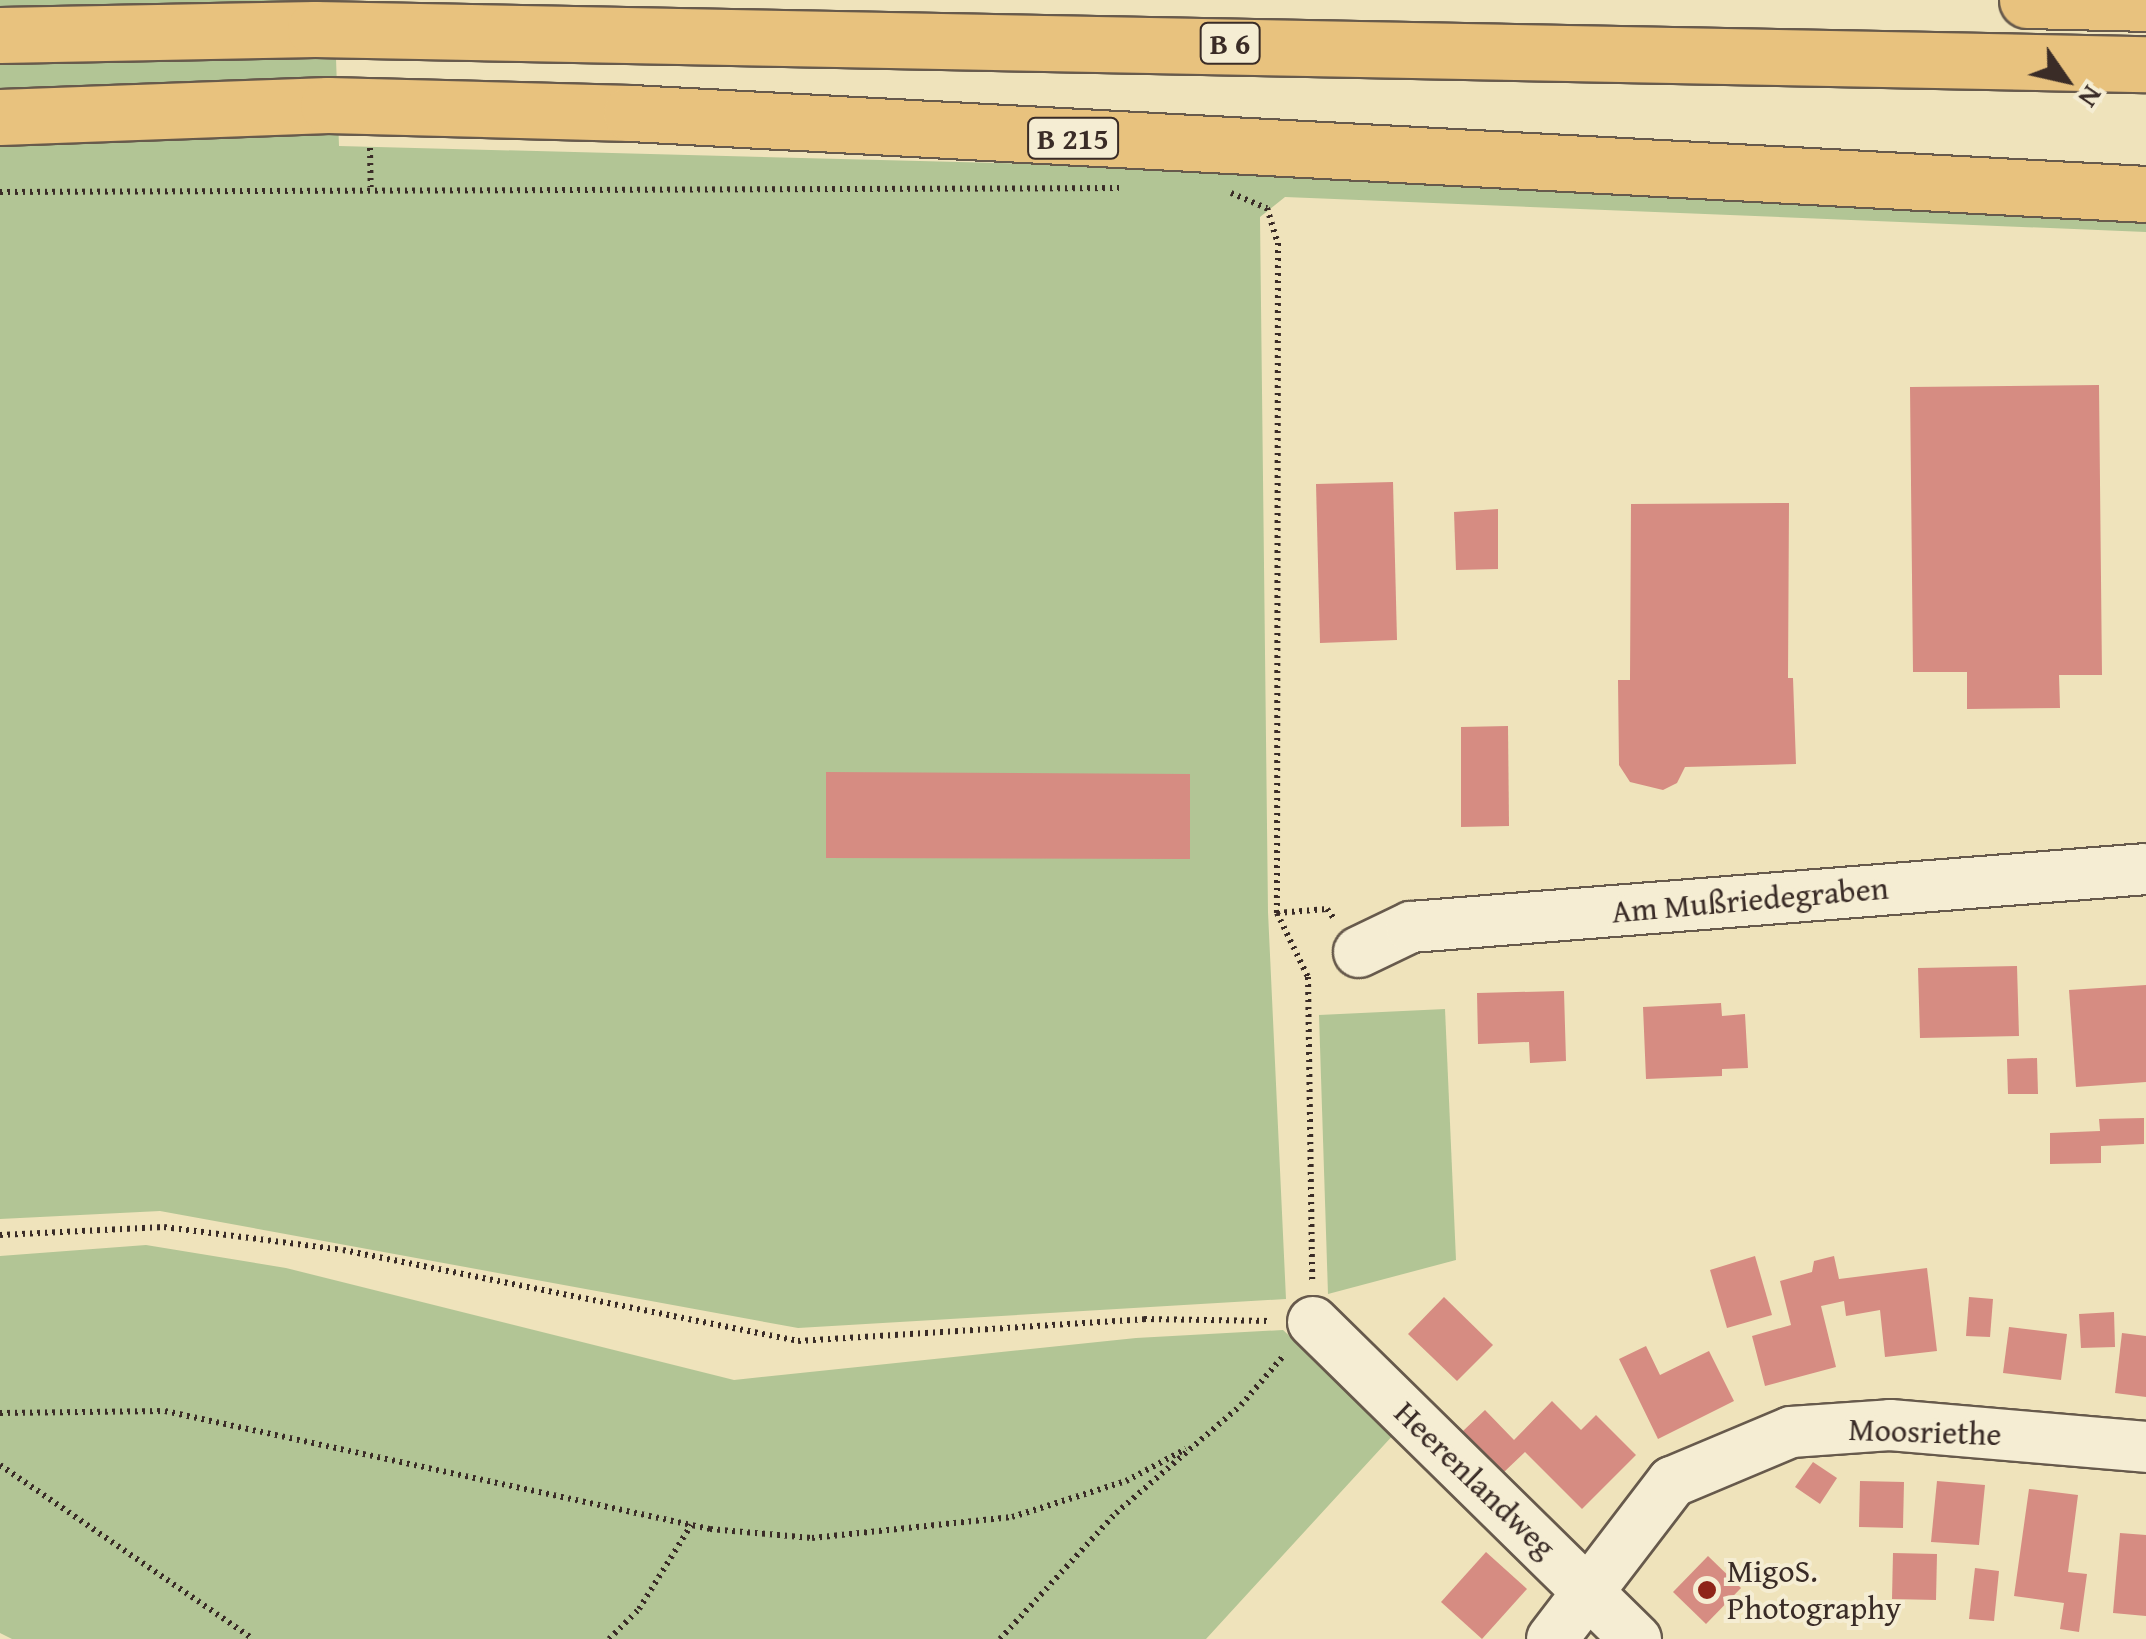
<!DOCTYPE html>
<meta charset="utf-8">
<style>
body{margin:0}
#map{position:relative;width:2146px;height:1639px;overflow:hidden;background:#efe3bb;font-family:"Gentium Book Plus",serif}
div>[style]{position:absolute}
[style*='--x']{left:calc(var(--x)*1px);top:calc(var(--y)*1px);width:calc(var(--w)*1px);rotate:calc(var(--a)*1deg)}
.green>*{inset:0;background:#b2c595}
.building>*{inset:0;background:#d68c82}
.path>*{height:6px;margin-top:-3px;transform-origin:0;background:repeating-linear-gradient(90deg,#3a2c27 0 2.5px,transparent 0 7.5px)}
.roads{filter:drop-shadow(2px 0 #675a4c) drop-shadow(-2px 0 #675a4c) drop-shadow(0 2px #675a4c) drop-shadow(0 -2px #675a4c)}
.minor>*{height:50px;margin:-25px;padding:0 25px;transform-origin:25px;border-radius:25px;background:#f5edd3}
.major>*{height:55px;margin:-27.5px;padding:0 27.5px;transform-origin:27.5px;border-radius:27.5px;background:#e8c27e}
.highway>*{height:55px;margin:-27.5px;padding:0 27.5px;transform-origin:27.5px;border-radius:27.5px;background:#e8c27e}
.dots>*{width:28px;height:28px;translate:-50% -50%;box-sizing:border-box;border:5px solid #f5edd3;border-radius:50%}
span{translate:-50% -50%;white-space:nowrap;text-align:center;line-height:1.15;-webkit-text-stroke:8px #f5edd3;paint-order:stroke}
.shield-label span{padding:2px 8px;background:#f5edd3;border:2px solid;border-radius:8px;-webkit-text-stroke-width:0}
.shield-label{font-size:30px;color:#3a2c27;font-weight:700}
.street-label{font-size:32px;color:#3a2c27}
.poi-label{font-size:32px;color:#3a2c27}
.left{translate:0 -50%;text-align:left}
.north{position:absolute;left:2016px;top:30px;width:100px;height:100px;-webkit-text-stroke:8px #f5edd3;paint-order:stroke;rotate:124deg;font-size:28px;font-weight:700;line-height:40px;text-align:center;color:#3a2c27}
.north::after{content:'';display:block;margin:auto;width:35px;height:45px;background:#3a2c27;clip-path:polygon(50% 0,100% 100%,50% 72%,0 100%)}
</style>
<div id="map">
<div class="green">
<i style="clip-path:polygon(0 0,334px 0,339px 146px,1267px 170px,2146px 214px,2146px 232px,1285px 197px,1260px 217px,1268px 912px,1286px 1299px,798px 1328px,160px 1211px,0 1219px)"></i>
<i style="clip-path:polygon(1445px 1009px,1456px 1260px,1328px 1294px,1319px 1015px)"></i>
<i style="clip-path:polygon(146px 1245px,286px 1268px,734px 1380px,1136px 1338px,1283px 1330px,1395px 1433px,1206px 1639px,12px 1639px,0 1633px,0 1256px)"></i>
</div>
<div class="building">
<i style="clip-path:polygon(2099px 385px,2102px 675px,2059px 675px,2060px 708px,1967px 709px,1967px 672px,1913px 672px,1910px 387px)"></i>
<i style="clip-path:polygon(1393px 482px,1397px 640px,1320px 643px,1316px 484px)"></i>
<i style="clip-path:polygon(1789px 503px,1788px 678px,1793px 678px,1796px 764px,1685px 767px,1677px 783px,1663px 790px,1630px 782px,1619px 765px,1618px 680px,1630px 680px,1631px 504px)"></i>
<i style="clip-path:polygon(1498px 509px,1498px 569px,1456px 570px,1454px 512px)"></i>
<i style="clip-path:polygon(1508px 726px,1509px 826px,1461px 827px,1461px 727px)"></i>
<i style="clip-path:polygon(826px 772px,1190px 774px,1190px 859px,826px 858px)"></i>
<i style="clip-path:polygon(2017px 966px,2019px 1036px,1920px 1038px,1918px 968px)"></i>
<i style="clip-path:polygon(2146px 985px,2146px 1082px,2076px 1087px,2069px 990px)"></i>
<i style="clip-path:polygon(1564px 991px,1566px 1061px,1530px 1063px,1529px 1042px,1478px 1044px,1477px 993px)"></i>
<i style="clip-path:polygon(1721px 1003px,1722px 1016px,1745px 1014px,1748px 1068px,1722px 1069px,1722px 1076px,1646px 1079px,1643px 1007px)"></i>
<i style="clip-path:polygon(2037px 1058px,2038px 1094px,2008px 1094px,2007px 1059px)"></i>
<i style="clip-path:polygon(2144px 1118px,2144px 1144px,2101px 1146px,2101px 1163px,2050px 1164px,2050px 1133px,2100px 1131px,2099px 1119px)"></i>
<i style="clip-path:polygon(1755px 1256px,1772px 1315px,1727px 1328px,1710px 1270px)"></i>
<i style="clip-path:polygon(1834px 1256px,1839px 1279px,1927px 1268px,1937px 1351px,1885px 1357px,1880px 1310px,1846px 1316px,1844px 1301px,1821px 1306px,1836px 1367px,1765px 1386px,1752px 1336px,1791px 1325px,1780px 1281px,1812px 1272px,1814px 1261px)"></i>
<i style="clip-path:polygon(1444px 1297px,1493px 1345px,1457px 1381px,1408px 1334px)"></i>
<i style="clip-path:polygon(1969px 1297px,1993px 1299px,1990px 1337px,1966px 1336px)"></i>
<i style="clip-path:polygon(2114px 1312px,2115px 1347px,2081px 1348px,2079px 1314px)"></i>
<i style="clip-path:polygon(2009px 1327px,2067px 1334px,2061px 1380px,2003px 1373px)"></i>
<i style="clip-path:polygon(2122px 1333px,2146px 1336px,2146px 1397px,2115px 1393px)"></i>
<i style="clip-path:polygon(1646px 1346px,1660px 1375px,1709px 1351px,1734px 1401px,1658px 1439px,1619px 1359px)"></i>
<i style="clip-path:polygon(1552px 1401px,1581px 1430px,1596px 1415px,1636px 1455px,1582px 1509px,1525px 1452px,1504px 1472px,1463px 1431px,1485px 1410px,1514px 1440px)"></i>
<i style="clip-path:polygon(1813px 1462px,1837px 1478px,1820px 1504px,1795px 1487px)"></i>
<i style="clip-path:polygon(1860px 1481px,1904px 1482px,1903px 1528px,1859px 1527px)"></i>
<i style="clip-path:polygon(1937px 1481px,1985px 1485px,1979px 1545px,1931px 1542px)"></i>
<i style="clip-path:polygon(2029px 1489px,2078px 1495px,2068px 1572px,2087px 1574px,2079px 1632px,2060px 1629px,2064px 1603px,2014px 1596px)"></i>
<i style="clip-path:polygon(2120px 1533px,2146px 1535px,2146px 1616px,2113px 1613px)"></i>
<i style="clip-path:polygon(1486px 1552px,1527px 1589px,1482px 1639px,1441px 1602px)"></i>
<i style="clip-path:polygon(1893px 1553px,1937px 1554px,1936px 1600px,1892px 1599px)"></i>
<i style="clip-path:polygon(1708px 1556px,1741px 1588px,1706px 1624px,1673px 1592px)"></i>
<i style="clip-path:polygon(1975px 1568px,1999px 1571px,1994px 1621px,1969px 1619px)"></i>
</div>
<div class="path">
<i style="--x:370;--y:148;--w:39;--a:89"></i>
<i style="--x:0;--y:192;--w:1119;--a:-0.2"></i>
<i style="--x:1231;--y:193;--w:39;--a:23"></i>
<i style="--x:1267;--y:208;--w:37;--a:73"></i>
<i style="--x:1278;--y:243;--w:670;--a:90.09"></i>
<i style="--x:1277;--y:913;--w:71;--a:64.2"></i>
<i style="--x:1308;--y:977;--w:305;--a:89.2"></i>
<i style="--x:1277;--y:913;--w:50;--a:-4.6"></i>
<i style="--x:1327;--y:909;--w:14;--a:54"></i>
<i style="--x:0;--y:1235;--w:164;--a:-2.8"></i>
<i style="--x:164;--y:1227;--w:180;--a:7.3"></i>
<i style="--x:343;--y:1250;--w:464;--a:11.3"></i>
<i style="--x:798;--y:1341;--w:347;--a:-3.6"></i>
<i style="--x:1144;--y:1319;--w:127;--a:0.9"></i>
<i style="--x:0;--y:1413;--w:165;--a:-0.7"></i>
<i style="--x:165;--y:1411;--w:558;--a:12.22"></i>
<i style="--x:710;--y:1529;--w:102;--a:5"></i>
<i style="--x:812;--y:1538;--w:201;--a:-6"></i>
<i style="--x:1012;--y:1517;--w:120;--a:-17.5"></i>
<i style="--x:1126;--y:1481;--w:68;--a:-28.1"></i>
<i style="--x:0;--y:1465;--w:307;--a:34.5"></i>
<i style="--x:609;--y:1639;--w:42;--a:-45"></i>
<i style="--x:639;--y:1609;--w:99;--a:-58.2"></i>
<i style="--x:1000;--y:1639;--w:171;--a:-47.4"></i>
<i style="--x:1116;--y:1513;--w:165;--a:-40.8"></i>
<i style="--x:1241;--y:1405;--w:67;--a:-49.2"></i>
</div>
<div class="roads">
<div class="minor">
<i style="--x:1359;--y:952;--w:58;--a:-25.7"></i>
<i style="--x:1411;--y:927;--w:737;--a:-4.51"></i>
<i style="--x:1313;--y:1322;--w:453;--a:44.5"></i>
<i style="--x:1552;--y:1639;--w:198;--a:-52.6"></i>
<i style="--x:1672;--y:1482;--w:129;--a:-22.8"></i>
<i style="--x:1791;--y:1432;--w:99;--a:-4"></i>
<i style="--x:1890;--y:1425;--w:257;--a:4.9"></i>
</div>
<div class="major">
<i style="--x:0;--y:117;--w:328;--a:-2.1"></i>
<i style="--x:328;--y:105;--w:303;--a:1.5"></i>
<i style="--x:631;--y:113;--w:1517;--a:3.06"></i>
</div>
<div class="highway">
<i style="--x:2027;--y:0;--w:119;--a:1.4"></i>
<i style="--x:0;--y:35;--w:315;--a:-1.1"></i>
<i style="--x:315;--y:29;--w:1831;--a:1.1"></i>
</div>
</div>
<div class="dots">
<i style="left:1707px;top:1590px;background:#8f2418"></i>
</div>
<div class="shield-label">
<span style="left:1230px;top:43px">B 6</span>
<span style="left:1073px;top:138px">B 215</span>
</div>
<div class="street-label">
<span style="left:1750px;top:900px;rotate:-5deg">Am Mußriedegraben</span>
<span style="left:1925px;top:1432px;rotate:2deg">Moosriethe</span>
<span style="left:1475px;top:1480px;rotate:44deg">Heerenlandweg</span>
</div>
<div class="poi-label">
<span class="left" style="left:1727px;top:1590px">MigoS.<br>Photography</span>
</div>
<div class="north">N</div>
</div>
